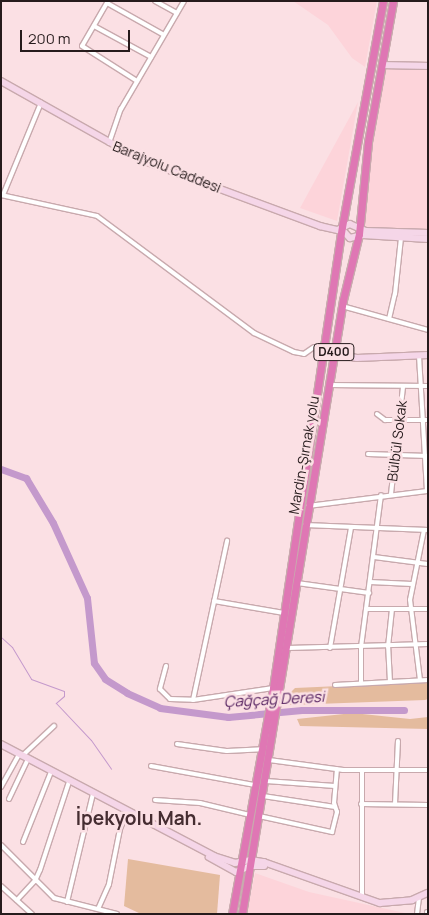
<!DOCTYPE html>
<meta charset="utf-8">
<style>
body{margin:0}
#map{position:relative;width:429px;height:915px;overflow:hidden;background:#fbe0e4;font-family:Manrope,sans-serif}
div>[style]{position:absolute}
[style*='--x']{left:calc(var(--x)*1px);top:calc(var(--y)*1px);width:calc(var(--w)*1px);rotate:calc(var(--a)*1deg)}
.built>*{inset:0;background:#fdd4da}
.green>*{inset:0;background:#e4bb9e}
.stream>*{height:1px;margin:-0.5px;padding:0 0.5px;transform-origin:0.5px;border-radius:0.5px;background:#c499cc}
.river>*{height:7px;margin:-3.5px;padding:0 3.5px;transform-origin:3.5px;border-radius:3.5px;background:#c499cc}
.roads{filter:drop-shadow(1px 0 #c8a9ad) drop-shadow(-1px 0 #c8a9ad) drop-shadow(0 1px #c8a9ad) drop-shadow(0 -1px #c8a9ad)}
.street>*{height:4px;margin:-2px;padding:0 2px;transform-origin:2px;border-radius:2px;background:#fff}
.secondary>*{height:5.5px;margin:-2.75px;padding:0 2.75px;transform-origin:2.75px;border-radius:2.75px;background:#f5d6e8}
.highway>*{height:7px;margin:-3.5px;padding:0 3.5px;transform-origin:3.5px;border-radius:3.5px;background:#df77b4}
span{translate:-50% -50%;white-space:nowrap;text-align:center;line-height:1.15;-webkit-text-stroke:5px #fbe0e4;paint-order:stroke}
.shield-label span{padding:1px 4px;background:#fbe0e4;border:1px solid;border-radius:4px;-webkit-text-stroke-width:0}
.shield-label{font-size:12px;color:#261b1c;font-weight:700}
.street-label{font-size:14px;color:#261b1c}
.water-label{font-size:15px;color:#562260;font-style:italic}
.district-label{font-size:19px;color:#452d31;font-weight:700}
.frame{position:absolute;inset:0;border:2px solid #261b1c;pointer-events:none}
.scale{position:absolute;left:20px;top:30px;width:110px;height:22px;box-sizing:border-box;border:2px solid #261b1c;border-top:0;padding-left:6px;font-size:15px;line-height:18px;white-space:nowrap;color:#261b1c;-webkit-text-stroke:4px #fbe0e4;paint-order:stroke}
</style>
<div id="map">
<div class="built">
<i style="clip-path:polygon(293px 1px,377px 1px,365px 67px,352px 58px,328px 25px)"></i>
<i style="clip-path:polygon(378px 64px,428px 66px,428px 235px,368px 234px,356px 230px)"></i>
<i style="clip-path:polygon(358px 102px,337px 221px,300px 208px)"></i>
<i style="clip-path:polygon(255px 873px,309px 892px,405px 913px,247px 914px)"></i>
</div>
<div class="green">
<i style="clip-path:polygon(428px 682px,428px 699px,425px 700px,290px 705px,288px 695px,295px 688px)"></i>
<i style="clip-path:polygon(353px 713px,410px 719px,428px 717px,428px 729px,300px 726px,297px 719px)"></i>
<i style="clip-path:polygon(128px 859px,220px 875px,217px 914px,141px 914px,124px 906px)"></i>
</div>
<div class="stream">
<i style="--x:1;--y:637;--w:15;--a:42"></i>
<i style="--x:12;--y:647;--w:37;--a:59"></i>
<i style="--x:31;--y:679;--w:35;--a:20"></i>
<i style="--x:64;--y:691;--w:5;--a:90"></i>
<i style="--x:64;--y:696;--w:11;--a:139"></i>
<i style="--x:56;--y:703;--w:51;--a:46.6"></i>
<i style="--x:91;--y:740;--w:35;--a:55"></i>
</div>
<div class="river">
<i style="--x:1;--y:469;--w:27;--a:20"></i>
<i style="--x:26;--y:478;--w:52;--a:59"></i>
<i style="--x:53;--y:523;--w:82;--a:65.6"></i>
<i style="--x:87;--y:598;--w:65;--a:83.9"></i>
<i style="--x:94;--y:663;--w:19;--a:55"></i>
<i style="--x:105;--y:679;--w:26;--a:32"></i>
<i style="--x:127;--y:693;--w:36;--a:24"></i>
<i style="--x:160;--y:708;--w:69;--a:7.5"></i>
<i style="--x:228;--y:717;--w:74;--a:-5.4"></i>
<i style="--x:302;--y:710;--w:102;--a:0"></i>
</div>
<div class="roads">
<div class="street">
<i style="--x:108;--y:1;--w:52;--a:120"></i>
<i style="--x:82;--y:46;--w:65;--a:32.5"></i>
<i style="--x:155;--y:1;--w:25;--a:29"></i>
<i style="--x:107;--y:3;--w:65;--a:29.3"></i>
<i style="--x:94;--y:26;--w:65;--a:28.5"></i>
<i style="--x:109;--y:143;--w:36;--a:-71"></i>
<i style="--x:121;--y:109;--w:125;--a:-59.7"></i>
<i style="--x:1;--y:195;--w:98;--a:12.3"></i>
<i style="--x:97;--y:216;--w:196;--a:36.7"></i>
<i style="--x:254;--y:333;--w:44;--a:25.4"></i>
<i style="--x:294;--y:352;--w:10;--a:11"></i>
<i style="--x:304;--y:354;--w:12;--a:-35"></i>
<i style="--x:3;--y:195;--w:100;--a:-67.6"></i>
<i style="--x:342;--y:306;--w:89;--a:15.6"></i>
<i style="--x:389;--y:319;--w:26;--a:-77"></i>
<i style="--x:395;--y:294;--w:56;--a:-83.9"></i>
<i style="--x:419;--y:356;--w:135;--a:86.6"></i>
<i style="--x:329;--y:385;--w:99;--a:0.6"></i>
<i style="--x:377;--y:414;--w:10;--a:37"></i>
<i style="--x:385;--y:420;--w:43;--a:0"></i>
<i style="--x:368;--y:454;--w:60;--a:1.9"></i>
<i style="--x:391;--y:494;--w:108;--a:-83.6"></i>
<i style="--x:308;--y:506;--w:120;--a:-7.2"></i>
<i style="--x:305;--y:525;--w:123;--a:2.3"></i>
<i style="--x:374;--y:557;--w:54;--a:7.4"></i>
<i style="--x:370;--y:582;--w:42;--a:2.7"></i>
<i style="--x:297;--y:583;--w:73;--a:7.9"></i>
<i style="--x:214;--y:601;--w:71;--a:9.7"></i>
<i style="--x:366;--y:609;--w:62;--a:0"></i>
<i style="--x:288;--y:648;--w:140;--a:-1.6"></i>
<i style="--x:330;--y:648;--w:122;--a:-80.1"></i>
<i style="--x:166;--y:666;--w:24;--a:105"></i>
<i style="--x:160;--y:689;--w:14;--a:45"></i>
<i style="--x:170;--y:699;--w:23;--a:2"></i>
<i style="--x:193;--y:700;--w:81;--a:-8.5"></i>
<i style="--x:420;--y:680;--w:81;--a:-97.1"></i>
<i style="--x:410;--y:600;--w:71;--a:-78.7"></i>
<i style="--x:390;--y:682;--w:35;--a:-93"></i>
<i style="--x:388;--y:647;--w:38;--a:-84"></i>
<i style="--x:361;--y:683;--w:36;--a:-90"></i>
<i style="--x:361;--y:647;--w:153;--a:-82.5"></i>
<i style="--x:335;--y:685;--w:93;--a:-3.1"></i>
<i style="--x:193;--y:700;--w:163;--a:-77.9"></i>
<i style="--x:177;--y:744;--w:50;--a:8"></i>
<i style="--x:227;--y:751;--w:35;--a:-3"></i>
<i style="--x:22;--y:756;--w:44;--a:-43.2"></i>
<i style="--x:269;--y:760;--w:75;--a:7.7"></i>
<i style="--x:343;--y:770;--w:85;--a:0"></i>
<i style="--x:151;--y:766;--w:106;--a:10.4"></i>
<i style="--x:266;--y:781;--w:69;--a:4.1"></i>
<i style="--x:1;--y:787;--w:38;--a:-61"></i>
<i style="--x:263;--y:796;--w:73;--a:8.7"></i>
<i style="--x:9;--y:799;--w:44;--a:-64.6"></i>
<i style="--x:155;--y:800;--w:45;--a:3.8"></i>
<i style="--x:200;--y:803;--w:51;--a:13.5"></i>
<i style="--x:361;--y:804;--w:67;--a:0.9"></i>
<i style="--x:395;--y:804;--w:63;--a:-87.3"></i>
<i style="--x:259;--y:816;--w:75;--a:12.4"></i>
<i style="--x:332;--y:832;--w:21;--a:-76"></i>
<i style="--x:337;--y:812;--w:9;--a:-108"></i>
<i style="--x:334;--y:803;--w:34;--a:-85"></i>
<i style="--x:23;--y:842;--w:75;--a:-68.2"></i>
<i style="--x:1;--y:845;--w:75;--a:45"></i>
<i style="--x:54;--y:898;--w:65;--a:14.3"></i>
<i style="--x:1;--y:886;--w:42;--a:42.1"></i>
<i style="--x:362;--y:896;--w:126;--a:-90"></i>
<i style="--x:17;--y:900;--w:26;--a:-47"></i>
<i style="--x:35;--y:881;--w:12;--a:-66"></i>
<i style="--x:40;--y:870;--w:93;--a:-71.8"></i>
<i style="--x:67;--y:902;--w:111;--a:-76.5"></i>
<i style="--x:98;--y:909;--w:27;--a:-66"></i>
<i style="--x:109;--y:884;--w:56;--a:-78.7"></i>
<i style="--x:120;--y:829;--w:18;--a:-68"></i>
<i style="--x:427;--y:912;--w:1;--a:45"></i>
<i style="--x:417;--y:914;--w:17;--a:-83"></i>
</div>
<div class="secondary">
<i style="--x:383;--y:65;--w:45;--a:1.3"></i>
<i style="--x:1;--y:81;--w:162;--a:29.3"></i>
<i style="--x:142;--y:160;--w:190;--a:20.3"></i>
<i style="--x:320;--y:226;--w:18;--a:13"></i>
<i style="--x:338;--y:230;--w:13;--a:-27"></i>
<i style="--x:350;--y:224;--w:17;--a:24"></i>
<i style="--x:366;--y:231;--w:62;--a:1.8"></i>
<i style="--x:342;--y:229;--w:12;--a:48"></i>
<i style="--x:350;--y:238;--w:13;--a:-13"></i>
<i style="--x:363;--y:235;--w:65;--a:3.5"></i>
<i style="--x:334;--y:354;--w:23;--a:10"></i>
<i style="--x:357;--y:358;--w:71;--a:-2.4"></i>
<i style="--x:1;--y:744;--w:241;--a:27.7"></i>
<i style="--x:214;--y:856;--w:22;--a:18"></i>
<i style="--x:235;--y:863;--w:16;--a:-11"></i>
<i style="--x:251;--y:860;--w:13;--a:9"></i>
<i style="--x:264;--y:862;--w:123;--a:19.5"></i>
<i style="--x:380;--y:903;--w:32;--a:-5"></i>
<i style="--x:412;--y:900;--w:17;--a:-24"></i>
<i style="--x:209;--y:857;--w:31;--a:29"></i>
<i style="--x:236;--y:872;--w:15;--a:-23"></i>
<i style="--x:250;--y:866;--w:14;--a:0"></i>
</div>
<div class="highway">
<i style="--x:232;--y:914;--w:230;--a:-79.7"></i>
<i style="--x:273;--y:688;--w:466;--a:-81.5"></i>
<i style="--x:342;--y:227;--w:230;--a:-79.7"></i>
<i style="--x:242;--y:914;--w:622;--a:-80.66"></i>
<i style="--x:343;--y:300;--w:68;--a:-76.4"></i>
<i style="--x:359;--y:234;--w:92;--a:-84.4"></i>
<i style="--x:368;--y:142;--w:143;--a:-79.9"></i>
</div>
</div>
<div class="shield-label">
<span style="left:334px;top:352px">D400</span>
</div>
<div class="street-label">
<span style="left:167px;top:167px;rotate:22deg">Barajyolu Caddesi</span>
<span style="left:397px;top:441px;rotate:-83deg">Bülbül Sokak</span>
<span style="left:304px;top:455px;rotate:-80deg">Mardin-Şırnak yolu</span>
</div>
<div class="water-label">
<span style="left:274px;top:699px;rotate:-3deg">Çağçağ Deresi</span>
</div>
<div class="district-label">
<span style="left:139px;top:819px">İpekyolu Mah.</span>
</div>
<div class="frame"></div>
<div class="scale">200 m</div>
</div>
